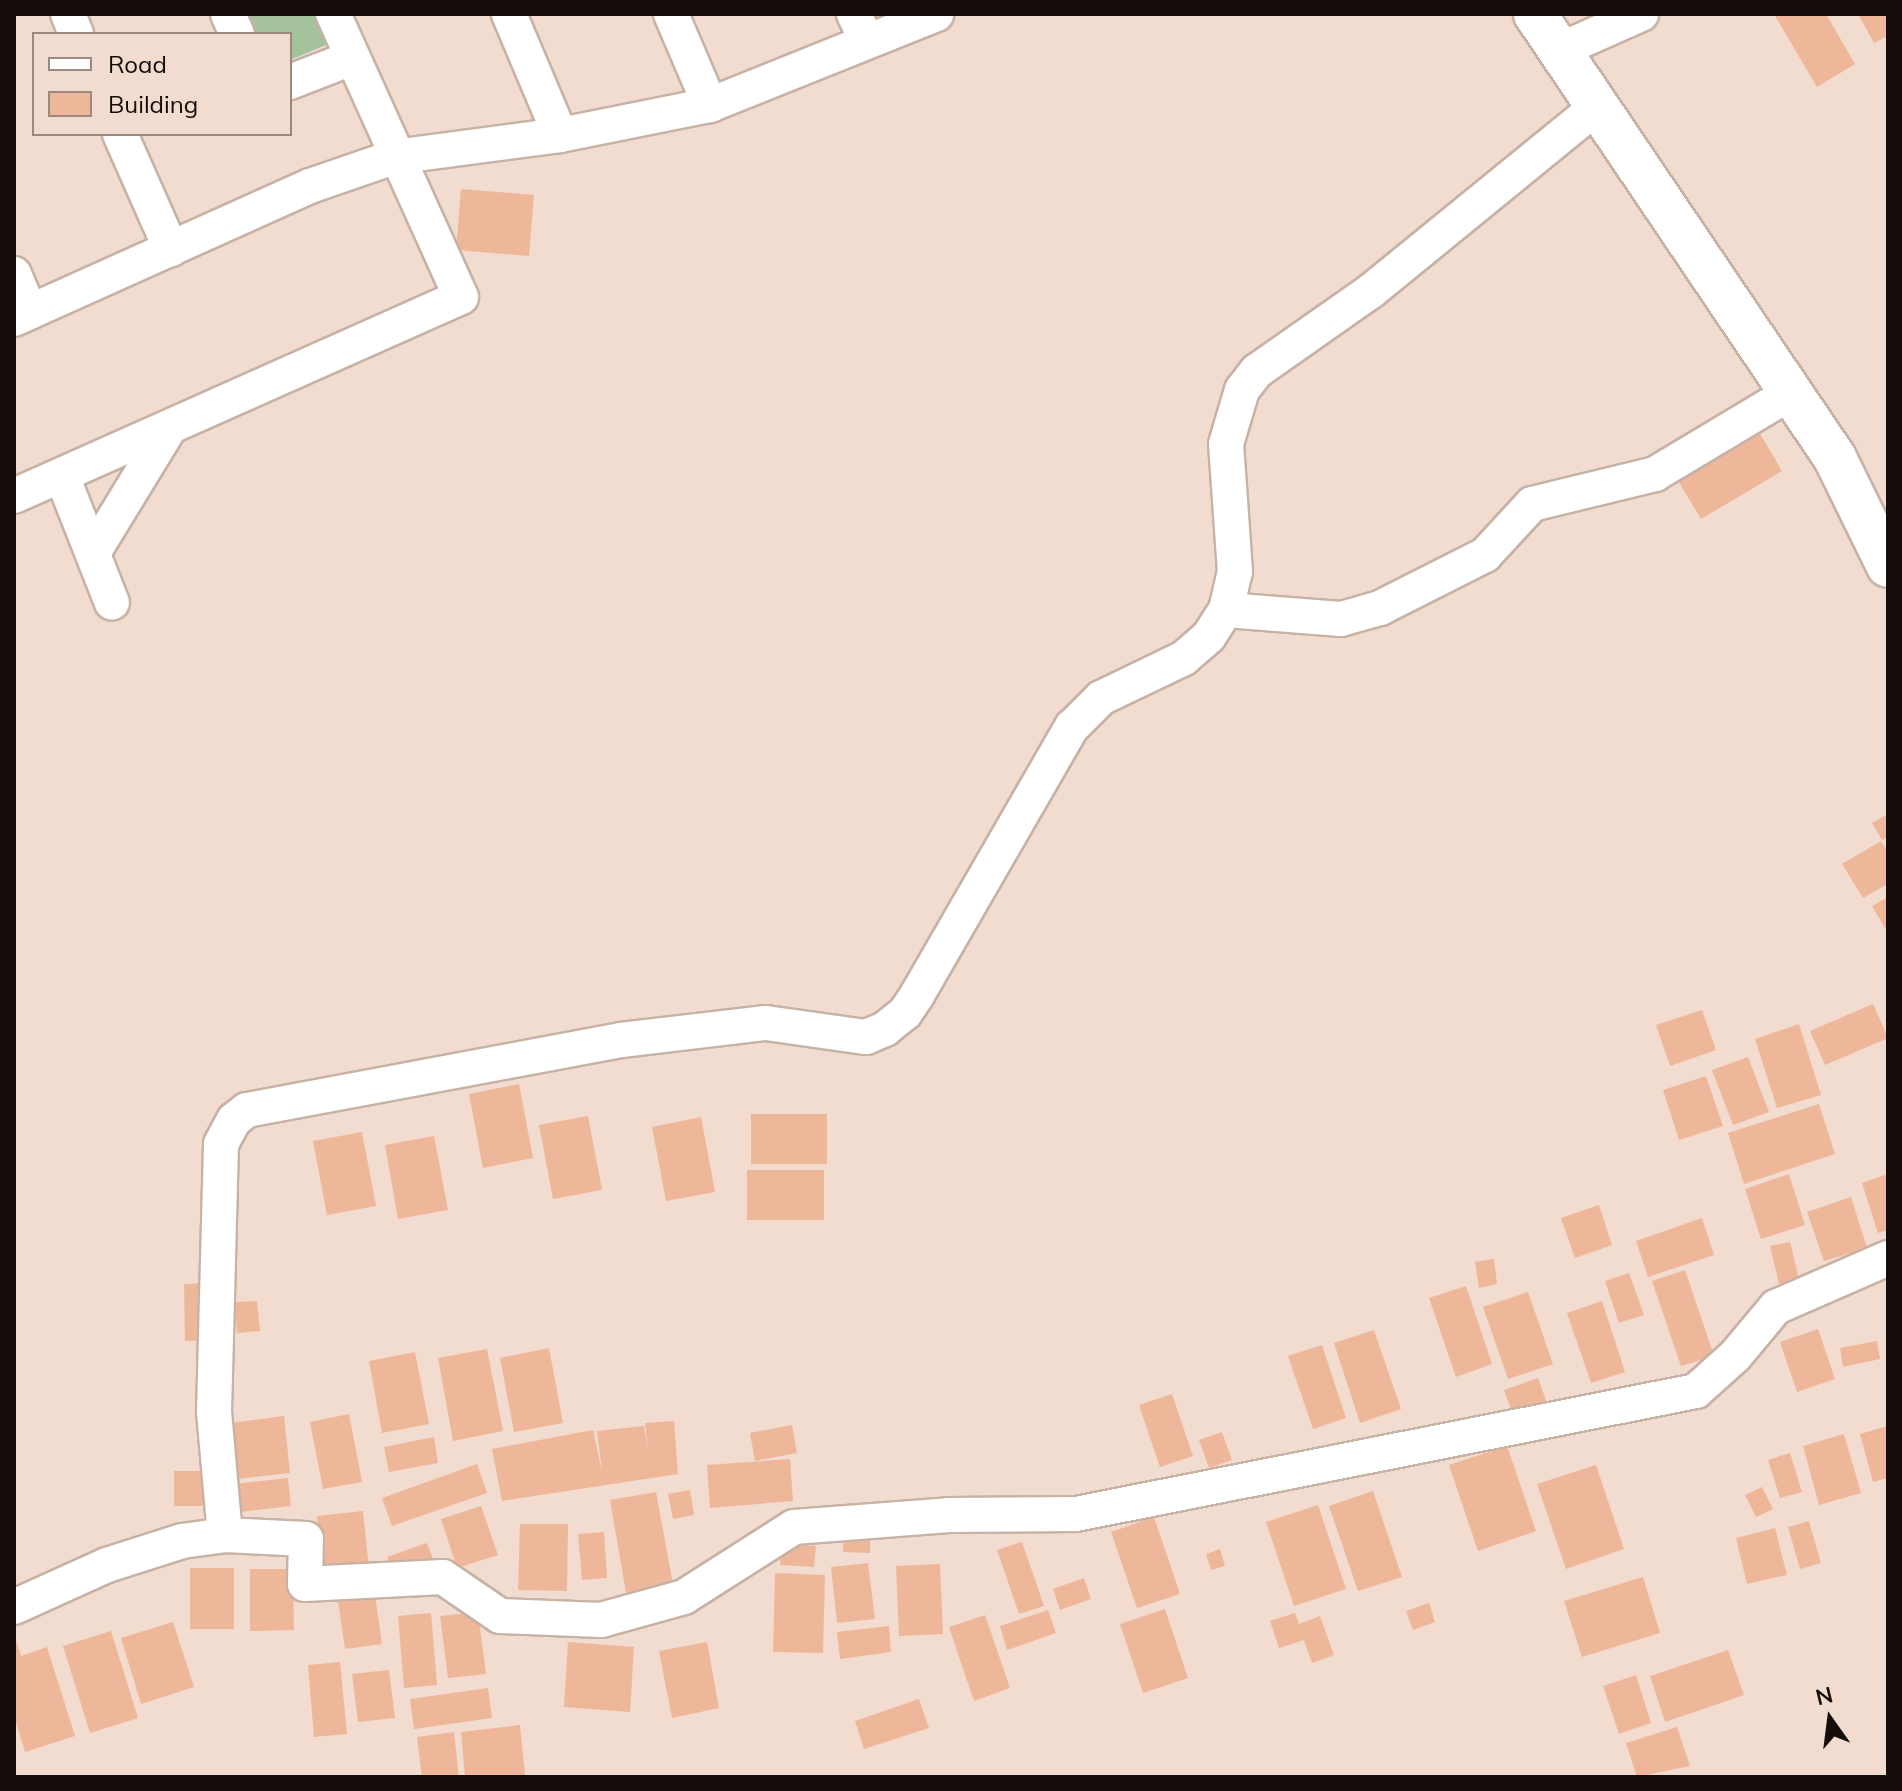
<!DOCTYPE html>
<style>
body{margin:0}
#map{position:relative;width:1902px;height:1791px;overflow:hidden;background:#f2dbcf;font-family:Mulish,sans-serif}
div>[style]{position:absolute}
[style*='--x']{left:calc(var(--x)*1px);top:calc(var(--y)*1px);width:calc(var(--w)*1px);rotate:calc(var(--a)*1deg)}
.green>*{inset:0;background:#a4c39d}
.building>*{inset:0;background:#efb799}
.roads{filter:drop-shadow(2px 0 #c7b2a6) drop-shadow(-2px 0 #c7b2a6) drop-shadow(0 2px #c7b2a6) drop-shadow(0 -2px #c7b2a6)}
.minor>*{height:34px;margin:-17px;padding:0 17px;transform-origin:17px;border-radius:17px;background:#fff}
.tertiary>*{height:42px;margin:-21px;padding:0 21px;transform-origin:21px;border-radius:21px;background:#fff}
span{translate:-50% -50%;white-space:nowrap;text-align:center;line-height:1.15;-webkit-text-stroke:7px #f2dbcf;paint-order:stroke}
.frame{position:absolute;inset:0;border:16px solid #140d09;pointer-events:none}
.legend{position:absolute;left:32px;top:32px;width:260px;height:104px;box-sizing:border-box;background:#f2dbcf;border:2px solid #998980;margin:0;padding:10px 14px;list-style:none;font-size:24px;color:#140d09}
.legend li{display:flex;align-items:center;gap:16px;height:40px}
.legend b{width:40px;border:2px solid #998980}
.north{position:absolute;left:1790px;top:1679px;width:80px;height:80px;-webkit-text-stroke:6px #f2dbcf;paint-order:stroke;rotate:346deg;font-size:22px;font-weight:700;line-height:32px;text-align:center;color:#140d09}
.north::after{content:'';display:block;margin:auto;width:28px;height:36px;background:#140d09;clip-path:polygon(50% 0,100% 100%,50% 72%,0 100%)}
</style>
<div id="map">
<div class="green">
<i style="clip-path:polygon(240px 14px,320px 14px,331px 43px,290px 60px,290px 34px,248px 34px)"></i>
</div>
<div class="building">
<i style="clip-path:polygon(1774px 14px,1826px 14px,1855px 64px,1817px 87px)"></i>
<i style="clip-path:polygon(1858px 14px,1888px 14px,1888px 36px,1874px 43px)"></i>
<i style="clip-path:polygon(461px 189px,534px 195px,529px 256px,456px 250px)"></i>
<i style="clip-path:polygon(1755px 425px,1782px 471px,1701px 519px,1674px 474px)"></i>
<i style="clip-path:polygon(1888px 814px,1888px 837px,1882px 840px,1872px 823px)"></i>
<i style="clip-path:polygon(1881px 841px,1888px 852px,1888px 884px,1863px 898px,1842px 864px)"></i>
<i style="clip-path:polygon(1888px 897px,1888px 933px,1872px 906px)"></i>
<i style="clip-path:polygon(1873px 1004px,1888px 1038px,1825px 1065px,1810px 1031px)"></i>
<i style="clip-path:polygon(1702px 1010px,1716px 1050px,1670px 1066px,1656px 1025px)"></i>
<i style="clip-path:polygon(1799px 1024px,1821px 1095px,1777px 1108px,1755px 1039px)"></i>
<i style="clip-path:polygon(1748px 1057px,1769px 1112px,1733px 1125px,1712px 1070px)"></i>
<i style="clip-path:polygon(1706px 1076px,1723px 1126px,1679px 1140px,1663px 1090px)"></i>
<i style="clip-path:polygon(519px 1084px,533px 1158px,483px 1168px,469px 1094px)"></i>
<i style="clip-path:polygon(1819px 1104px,1835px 1154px,1744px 1184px,1728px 1133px)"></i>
<i style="clip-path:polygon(751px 1114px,827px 1114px,827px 1164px,751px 1164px)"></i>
<i style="clip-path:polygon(588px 1116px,602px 1190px,553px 1199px,539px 1125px)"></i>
<i style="clip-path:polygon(701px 1117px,715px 1192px,666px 1201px,652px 1127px)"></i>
<i style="clip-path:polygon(362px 1132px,376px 1206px,327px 1215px,313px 1141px)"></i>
<i style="clip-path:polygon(434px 1136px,448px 1210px,398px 1219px,385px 1145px)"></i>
<i style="clip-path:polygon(747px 1170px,824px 1170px,824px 1220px,747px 1220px)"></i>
<i style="clip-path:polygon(1789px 1174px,1805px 1225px,1761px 1239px,1745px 1189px)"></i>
<i style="clip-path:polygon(1888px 1174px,1888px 1230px,1878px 1233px,1862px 1183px)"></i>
<i style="clip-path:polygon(1851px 1197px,1867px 1248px,1824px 1261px,1807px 1212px)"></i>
<i style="clip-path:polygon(1599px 1205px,1612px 1245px,1575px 1258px,1561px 1218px)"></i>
<i style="clip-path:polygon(1702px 1218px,1714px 1255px,1648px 1277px,1636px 1241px)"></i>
<i style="clip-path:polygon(1790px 1242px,1799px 1279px,1779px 1284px,1770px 1246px)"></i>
<i style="clip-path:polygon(1494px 1259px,1497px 1284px,1479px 1288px,1475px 1262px)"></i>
<i style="clip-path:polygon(1685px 1270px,1714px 1356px,1681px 1366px,1652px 1281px)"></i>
<i style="clip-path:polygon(1629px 1273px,1644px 1315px,1619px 1323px,1605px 1281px)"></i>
<i style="clip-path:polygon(210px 1283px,211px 1340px,185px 1341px,184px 1284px)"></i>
<i style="clip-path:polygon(1466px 1286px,1492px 1364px,1456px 1377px,1429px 1298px)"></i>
<i style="clip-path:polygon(1528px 1292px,1553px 1364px,1508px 1379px,1483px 1307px)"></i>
<i style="clip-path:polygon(257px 1301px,260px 1331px,237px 1333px,235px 1302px)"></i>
<i style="clip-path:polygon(1602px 1301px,1625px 1372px,1591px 1383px,1567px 1313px)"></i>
<i style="clip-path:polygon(1818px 1329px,1835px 1379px,1797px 1392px,1780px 1342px)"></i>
<i style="clip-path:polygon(1374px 1330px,1401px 1409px,1360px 1423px,1334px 1343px)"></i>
<i style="clip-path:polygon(1877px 1341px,1880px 1359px,1843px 1367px,1840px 1348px)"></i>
<i style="clip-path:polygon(1322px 1345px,1346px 1418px,1313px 1429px,1288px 1356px)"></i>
<i style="clip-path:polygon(549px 1348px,563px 1423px,514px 1432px,500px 1358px)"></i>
<i style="clip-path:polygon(487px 1349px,503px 1431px,453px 1441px,438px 1358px)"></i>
<i style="clip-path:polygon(415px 1352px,429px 1424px,382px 1433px,369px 1361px)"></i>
<i style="clip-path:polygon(1538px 1378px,1547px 1403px,1513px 1415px,1504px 1390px)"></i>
<i style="clip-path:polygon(1172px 1394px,1193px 1456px,1160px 1467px,1139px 1405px)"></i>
<i style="clip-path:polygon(349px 1414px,362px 1482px,323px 1489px,310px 1422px)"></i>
<i style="clip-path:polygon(284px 1416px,290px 1473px,237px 1479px,231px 1423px)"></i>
<i style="clip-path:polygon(674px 1421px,678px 1474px,502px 1501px,492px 1449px,593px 1430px,602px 1472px,597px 1431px,644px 1426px,648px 1454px,645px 1423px)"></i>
<i style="clip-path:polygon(792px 1425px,797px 1453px,755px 1461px,750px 1433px)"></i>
<i style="clip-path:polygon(1888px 1426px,1888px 1478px,1873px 1482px,1860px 1434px)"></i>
<i style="clip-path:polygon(1222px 1432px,1232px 1460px,1209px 1468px,1199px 1440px)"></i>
<i style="clip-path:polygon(1844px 1434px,1861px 1493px,1819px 1505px,1803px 1446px)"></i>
<i style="clip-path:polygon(434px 1437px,438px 1463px,389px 1472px,384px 1447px)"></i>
<i style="clip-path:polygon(1507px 1446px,1536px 1531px,1478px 1551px,1449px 1465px)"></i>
<i style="clip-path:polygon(1790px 1453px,1802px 1492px,1780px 1498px,1768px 1460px)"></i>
<i style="clip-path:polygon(790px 1459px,793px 1501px,710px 1508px,707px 1465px)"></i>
<i style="clip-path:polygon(477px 1464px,487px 1493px,392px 1526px,382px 1498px)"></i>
<i style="clip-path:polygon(1596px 1465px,1624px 1549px,1566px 1569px,1537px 1484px)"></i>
<i style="clip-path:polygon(174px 1471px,203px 1471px,203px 1506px,174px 1506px)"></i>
<i style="clip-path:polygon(288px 1478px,291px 1506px,239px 1512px,235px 1484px)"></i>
<i style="clip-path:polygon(1762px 1487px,1773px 1509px,1756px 1517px,1745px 1495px)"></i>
<i style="clip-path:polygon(690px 1490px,694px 1515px,673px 1519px,668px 1494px)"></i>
<i style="clip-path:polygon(1373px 1491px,1402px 1577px,1358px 1591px,1329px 1506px)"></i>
<i style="clip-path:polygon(656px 1492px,674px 1590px,627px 1598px,610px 1500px)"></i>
<i style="clip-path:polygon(1318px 1505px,1346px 1589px,1294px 1606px,1266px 1522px)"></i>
<i style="clip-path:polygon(481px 1506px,498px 1555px,457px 1568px,441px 1519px)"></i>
<i style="clip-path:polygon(363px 1511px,369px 1570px,323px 1575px,317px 1516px)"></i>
<i style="clip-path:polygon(1154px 1517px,1180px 1594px,1137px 1608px,1111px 1532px)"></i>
<i style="clip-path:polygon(1809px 1521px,1821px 1563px,1800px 1569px,1788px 1527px)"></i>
<i style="clip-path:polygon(520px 1524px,568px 1524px,567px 1591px,518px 1590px)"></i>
<i style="clip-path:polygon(844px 1528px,870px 1528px,870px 1553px,843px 1552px)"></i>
<i style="clip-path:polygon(1775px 1528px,1787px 1575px,1747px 1584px,1736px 1538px)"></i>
<i style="clip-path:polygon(604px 1532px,607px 1578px,582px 1580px,578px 1534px)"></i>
<i style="clip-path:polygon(1022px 1542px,1044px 1606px,1019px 1614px,997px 1550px)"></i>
<i style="clip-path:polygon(427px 1543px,435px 1564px,394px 1578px,387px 1557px)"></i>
<i style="clip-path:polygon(782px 1543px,816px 1546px,814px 1567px,780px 1565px)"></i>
<i style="clip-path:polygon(1220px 1549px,1225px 1566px,1211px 1570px,1206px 1554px)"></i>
<i style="clip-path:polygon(868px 1563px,875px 1619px,837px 1623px,831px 1567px)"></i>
<i style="clip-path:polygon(940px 1564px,943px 1634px,899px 1636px,896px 1566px)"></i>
<i style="clip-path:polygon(190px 1568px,234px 1568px,234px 1629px,190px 1629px)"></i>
<i style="clip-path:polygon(250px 1569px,293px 1569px,294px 1630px,250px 1631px)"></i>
<i style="clip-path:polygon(775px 1573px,825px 1575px,823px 1653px,773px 1652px)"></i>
<i style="clip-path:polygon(1643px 1577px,1660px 1633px,1582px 1657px,1564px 1601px)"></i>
<i style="clip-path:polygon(1084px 1578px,1091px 1599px,1060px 1610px,1053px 1589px)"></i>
<i style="clip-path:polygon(375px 1596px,382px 1644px,345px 1649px,338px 1601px)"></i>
<i style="clip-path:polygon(1429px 1603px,1435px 1622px,1413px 1630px,1406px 1611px)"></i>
<i style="clip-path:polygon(1165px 1609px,1188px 1678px,1143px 1693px,1120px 1624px)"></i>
<i style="clip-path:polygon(1048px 1610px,1056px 1633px,1007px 1650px,1000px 1626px)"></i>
<i style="clip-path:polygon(478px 1612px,486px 1674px,448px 1678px,440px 1616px)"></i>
<i style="clip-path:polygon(431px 1613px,437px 1685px,404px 1688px,398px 1616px)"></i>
<i style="clip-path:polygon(1295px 1613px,1299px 1624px,1320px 1616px,1334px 1655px,1312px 1663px,1304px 1640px,1279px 1648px,1270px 1621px)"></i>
<i style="clip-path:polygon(985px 1615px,1010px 1688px,974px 1701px,949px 1627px)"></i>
<i style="clip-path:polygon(173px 1622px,194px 1687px,141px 1704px,121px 1638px)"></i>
<i style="clip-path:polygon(889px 1626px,891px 1652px,840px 1659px,837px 1632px)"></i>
<i style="clip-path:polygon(111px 1631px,138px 1718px,90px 1733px,63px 1646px)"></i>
<i style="clip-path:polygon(14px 1634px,21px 1656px,47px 1647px,75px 1736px,25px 1752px,14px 1716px)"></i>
<i style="clip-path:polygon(568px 1642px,634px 1647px,630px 1712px,564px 1707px)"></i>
<i style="clip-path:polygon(707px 1642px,719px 1708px,672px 1718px,659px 1651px)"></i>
<i style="clip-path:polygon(1728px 1650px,1744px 1695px,1665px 1722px,1650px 1676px)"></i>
<i style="clip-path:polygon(340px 1662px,347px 1734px,314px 1737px,308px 1665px)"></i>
<i style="clip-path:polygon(389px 1670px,395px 1718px,358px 1722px,352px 1674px)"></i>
<i style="clip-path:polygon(1636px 1675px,1651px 1723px,1619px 1734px,1603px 1686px)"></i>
<i style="clip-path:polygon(488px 1688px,492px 1718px,414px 1729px,410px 1699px)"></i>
<i style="clip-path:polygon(919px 1699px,929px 1728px,864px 1749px,855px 1721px)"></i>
<i style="clip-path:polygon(520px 1725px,525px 1775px,465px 1777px,461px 1732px)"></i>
<i style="clip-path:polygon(1677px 1727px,1690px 1766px,1637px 1777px,1626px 1743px)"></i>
<i style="clip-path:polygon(454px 1732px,459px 1777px,422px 1777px,417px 1737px)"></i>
</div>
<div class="roads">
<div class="minor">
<i style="--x:68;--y:14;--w:22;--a:68"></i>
<i style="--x:228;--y:14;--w:22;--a:66"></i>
<i style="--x:509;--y:14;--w:131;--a:67.1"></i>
<i style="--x:671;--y:14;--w:99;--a:66.8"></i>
<i style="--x:854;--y:14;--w:29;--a:65"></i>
<i style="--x:1560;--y:50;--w:89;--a:-24"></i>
<i style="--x:290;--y:82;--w:66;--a:-21.2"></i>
<i style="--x:120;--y:134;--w:126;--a:66.1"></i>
<i style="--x:14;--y:274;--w:41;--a:67.2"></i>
<i style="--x:14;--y:319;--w:325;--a:-24.2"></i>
<i style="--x:310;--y:186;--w:89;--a:-19"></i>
<i style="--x:394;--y:157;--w:167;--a:-7.5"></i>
<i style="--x:560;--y:135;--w:153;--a:-11.3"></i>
<i style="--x:710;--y:105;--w:244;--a:-21.9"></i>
<i style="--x:62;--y:476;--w:136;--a:68.5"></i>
<i style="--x:14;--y:496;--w:489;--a:-24"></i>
<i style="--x:461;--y:297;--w:311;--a:-114.3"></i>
<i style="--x:93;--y:553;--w:142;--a:-58.6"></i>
<i style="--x:1226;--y:610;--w:115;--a:4.5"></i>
<i style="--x:1341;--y:619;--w:41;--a:-15.8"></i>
<i style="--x:1380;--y:608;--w:118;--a:-26.8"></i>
<i style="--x:1485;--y:555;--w:69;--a:-47.3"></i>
<i style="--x:1532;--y:504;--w:127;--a:-13.7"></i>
<i style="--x:1655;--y:474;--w:160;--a:-30.9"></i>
<i style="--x:225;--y:1535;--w:123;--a:-95.1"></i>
<i style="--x:214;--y:1412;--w:268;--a:-88.5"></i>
<i style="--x:221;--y:1144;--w:27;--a:-62"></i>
<i style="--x:234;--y:1120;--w:16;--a:-38"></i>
<i style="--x:247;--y:1110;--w:380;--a:-10.6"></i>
<i style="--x:621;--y:1040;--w:146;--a:-6.7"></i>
<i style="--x:766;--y:1023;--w:101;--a:8"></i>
<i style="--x:866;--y:1037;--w:21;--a:-23"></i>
<i style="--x:885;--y:1029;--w:26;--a:-39"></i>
<i style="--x:905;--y:1013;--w:22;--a:-56"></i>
<i style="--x:917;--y:995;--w:310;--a:-60"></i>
<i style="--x:1072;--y:727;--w:41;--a:-45"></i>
<i style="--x:1101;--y:698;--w:92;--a:-25.7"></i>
<i style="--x:1184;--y:658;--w:33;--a:-41"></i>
<i style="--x:1209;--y:636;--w:31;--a:-57"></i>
<i style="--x:1226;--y:610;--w:39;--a:-77"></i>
<i style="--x:1235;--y:572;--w:128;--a:-94"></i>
<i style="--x:1226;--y:444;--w:56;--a:-73.5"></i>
<i style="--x:1242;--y:390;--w:24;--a:-52"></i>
<i style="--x:1257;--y:371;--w:139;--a:-35.1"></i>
<i style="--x:1371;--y:291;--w:293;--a:-39.2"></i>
<i style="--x:14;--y:1607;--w:102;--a:-24.3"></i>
<i style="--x:107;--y:1565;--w:79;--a:-17.7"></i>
<i style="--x:182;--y:1541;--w:43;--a:-7.9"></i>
<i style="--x:225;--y:1535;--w:81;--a:2.8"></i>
<i style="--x:306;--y:1539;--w:45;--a:91.3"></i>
<i style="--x:305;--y:1584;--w:138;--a:-2.9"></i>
<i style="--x:443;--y:1577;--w:69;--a:34.4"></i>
<i style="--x:500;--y:1616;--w:101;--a:2.3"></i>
<i style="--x:601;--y:1620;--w:86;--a:-15.5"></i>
<i style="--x:684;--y:1597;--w:130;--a:-32.5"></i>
<i style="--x:794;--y:1527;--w:155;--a:-4.4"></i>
<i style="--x:949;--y:1515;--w:127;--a:-0.5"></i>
<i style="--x:1076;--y:1514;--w:632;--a:-11.22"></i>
<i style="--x:1696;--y:1391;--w:52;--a:-41.9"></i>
<i style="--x:1735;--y:1356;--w:64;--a:-50.1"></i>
<i style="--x:1776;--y:1307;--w:122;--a:-23.6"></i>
</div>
<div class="tertiary">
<i style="--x:1535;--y:14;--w:536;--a:55.95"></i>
<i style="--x:1835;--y:458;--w:120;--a:63.9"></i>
</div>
</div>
<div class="frame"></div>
<ul class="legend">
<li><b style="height:10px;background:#fff"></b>Road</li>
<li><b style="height:22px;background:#efb799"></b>Building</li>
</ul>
<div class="north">N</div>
</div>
